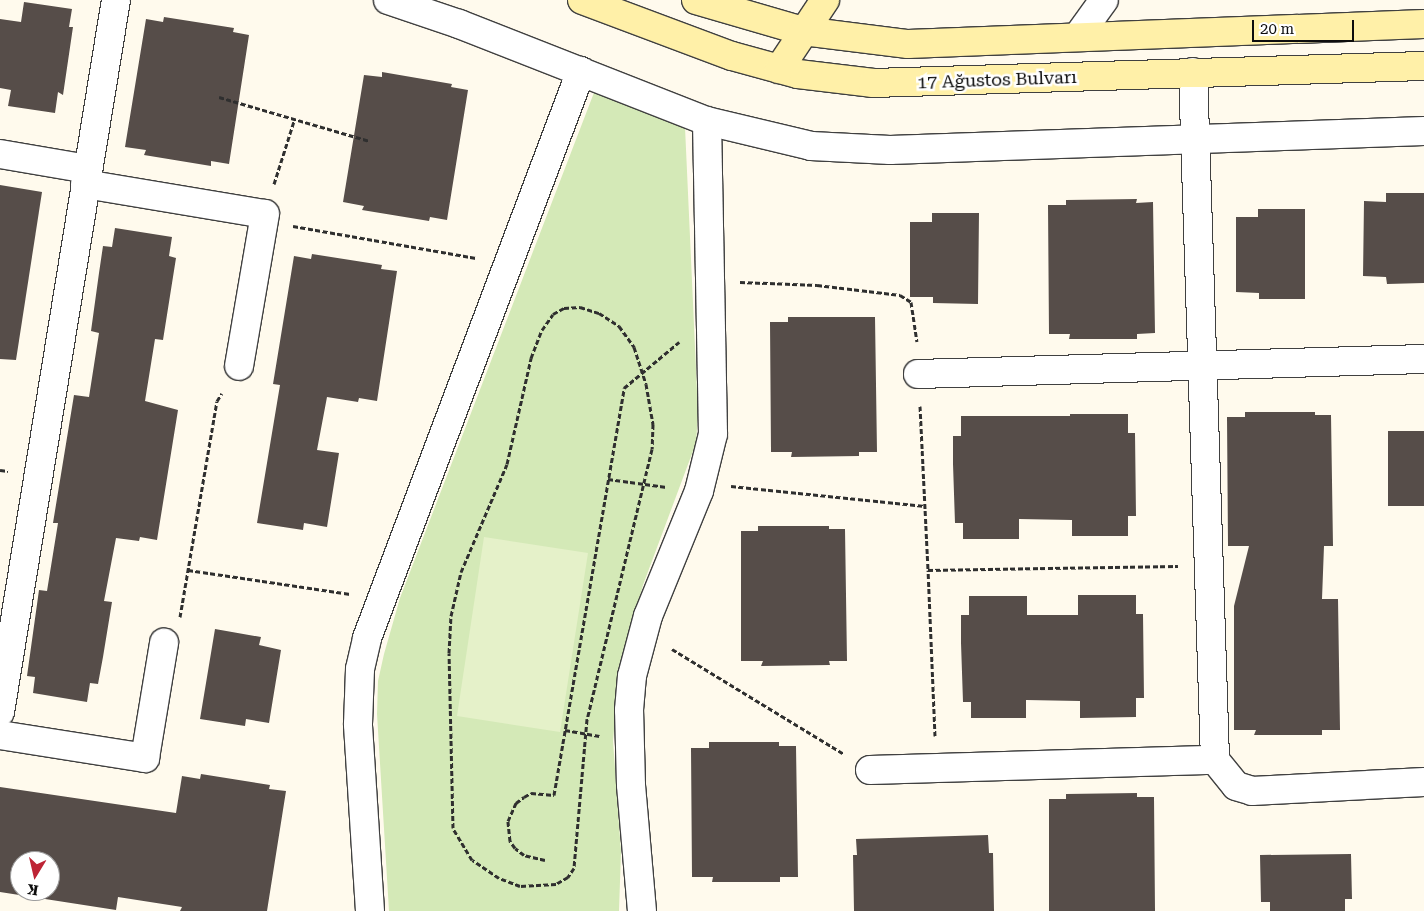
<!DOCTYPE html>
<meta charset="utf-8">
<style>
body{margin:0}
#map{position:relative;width:1424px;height:911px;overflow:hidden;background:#fffaed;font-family:"Roboto Serif",serif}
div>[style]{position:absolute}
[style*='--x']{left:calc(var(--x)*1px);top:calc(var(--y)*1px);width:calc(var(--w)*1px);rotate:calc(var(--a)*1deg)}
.green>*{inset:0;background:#d4e9b7}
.pitch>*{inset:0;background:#e5f1c9}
.building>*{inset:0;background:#564d49}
.path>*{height:3px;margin-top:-1.5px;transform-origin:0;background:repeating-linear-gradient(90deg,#2f2f2f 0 5px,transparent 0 7.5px)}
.roads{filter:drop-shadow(1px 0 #404040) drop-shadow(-1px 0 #404040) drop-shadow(0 1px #404040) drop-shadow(0 -1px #404040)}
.street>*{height:28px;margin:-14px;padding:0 14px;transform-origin:14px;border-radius:14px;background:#fff}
.secondary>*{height:28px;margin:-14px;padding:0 14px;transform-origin:14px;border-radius:14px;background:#fff0a8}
span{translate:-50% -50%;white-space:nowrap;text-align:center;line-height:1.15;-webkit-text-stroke:5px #fff;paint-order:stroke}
.street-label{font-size:18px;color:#0d0d0d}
.north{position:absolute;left:10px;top:851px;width:50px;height:50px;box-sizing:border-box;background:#fff;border:1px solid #9e9e9e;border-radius:50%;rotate:189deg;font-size:14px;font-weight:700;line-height:20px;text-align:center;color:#0d0d0d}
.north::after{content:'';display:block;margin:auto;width:18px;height:22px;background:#be2435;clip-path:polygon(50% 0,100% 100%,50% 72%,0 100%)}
.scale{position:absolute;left:1252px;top:20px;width:102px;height:22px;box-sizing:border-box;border:2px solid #0d0d0d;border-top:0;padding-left:6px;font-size:15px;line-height:18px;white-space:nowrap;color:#0d0d0d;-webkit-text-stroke:4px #fff;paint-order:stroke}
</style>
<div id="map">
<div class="green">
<i style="clip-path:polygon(595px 90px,685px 127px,698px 413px,696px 443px,643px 585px,619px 672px,613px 741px,621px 852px,619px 911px,389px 911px,377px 714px,378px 681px,384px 654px,400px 598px)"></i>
</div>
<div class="pitch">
<i style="clip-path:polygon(484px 537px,588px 553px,560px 732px,457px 716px)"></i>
</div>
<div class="building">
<i style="clip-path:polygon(24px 2px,72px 9px,69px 27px,73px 27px,63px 95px,58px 92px,55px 113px,8px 106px,11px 90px,0 88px,0 19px,21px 22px)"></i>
<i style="clip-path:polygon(164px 17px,234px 28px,233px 32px,249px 35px,229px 164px,211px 161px,211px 166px,144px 155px,146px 150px,125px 147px,146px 19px,163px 22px)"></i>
<i style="clip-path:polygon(382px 72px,452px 84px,451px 87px,468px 90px,447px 220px,430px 217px,429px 221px,362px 210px,364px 206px,343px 202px,364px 75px,382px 77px)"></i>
<i style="clip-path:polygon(0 185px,42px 192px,16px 360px,0 359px)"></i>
<i style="clip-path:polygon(1386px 193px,1424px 193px,1424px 283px,1387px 284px,1386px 277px,1363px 276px,1364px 201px,1386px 202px)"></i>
<i style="clip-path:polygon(1137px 199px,1136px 203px,1153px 202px,1155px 333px,1137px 334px,1137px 339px,1069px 339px,1070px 334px,1049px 334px,1048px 205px,1066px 205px,1066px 200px)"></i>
<i style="clip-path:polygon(1258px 209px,1305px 209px,1305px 299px,1259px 299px,1259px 293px,1236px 292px,1236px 217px,1258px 217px)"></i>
<i style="clip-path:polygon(932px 213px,979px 213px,978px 304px,933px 303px,933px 297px,910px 297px,910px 222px,932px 222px)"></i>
<i style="clip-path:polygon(115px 228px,172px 237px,169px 256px,176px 258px,163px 340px,155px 339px,145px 401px,178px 410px,157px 540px,140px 537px,139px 541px,116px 538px,104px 601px,112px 602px,103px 657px,98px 684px,90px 683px,87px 702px,33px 693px,35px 677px,27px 676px,39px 590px,47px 591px,58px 523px,53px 523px,74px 395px,89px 397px,99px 333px,91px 331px,99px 273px,103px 246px,112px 247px)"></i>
<i style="clip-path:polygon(312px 254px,382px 265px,381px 269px,397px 271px,377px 401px,359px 398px,358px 402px,327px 397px,317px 450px,339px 453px,327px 527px,304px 523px,303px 530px,257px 523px,280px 385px,273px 384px,294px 256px,311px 259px)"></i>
<i style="clip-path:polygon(788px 317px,875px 317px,877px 452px,859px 452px,859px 456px,791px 457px,792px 452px,771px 452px,770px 322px,788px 322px)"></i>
<i style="clip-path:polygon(1245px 412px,1315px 412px,1315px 415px,1331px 415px,1333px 546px,1324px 546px,1322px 599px,1338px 599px,1340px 730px,1322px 730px,1322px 735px,1254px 735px,1256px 730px,1234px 730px,1234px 606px,1249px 546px,1228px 546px,1227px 417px,1245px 417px)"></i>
<i style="clip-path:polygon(1070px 414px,1128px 414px,1128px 433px,1135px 433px,1136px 516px,1128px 516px,1128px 536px,1072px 536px,1072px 520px,1019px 519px,1019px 539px,963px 539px,963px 523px,955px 523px,953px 464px,953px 436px,961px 436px,961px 416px,1070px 416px)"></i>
<i style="clip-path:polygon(1388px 431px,1424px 431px,1424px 506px,1388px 506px)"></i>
<i style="clip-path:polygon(758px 526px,829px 526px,829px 529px,845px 529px,847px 661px,829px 661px,830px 665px,761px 666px,763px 661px,741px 661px,741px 531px,758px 531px)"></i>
<i style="clip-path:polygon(1078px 595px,1136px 595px,1136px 614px,1143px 614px,1144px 698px,1136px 698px,1136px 717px,1080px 718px,1080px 701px,1026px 700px,1026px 718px,971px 718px,971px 702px,963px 702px,961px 643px,961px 615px,969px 615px,969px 596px,1027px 596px,1027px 615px,1078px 615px)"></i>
<i style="clip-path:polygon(215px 629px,261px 637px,259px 645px,281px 650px,269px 723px,246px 719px,245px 726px,200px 719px)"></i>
<i style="clip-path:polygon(709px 742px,779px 742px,779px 746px,796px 746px,798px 877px,780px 877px,780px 882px,712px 882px,713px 877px,692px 877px,691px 748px,709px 748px)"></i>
<i style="clip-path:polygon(evenodd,201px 774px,270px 785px,269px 789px,286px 791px,267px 911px,180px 911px,182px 907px,118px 897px,116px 910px,0 892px,0 787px,176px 813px,182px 776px,200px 779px,201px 774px,20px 861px,50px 861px,50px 891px,20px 891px,20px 861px)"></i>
<i style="clip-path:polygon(1137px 793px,1137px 797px,1154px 797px,1155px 911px,1049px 911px,1049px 799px,1066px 799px,1066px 794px)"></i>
<i style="clip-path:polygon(988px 835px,989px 853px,993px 853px,994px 911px,854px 911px,853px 855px,857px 855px,856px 839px)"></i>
<i style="clip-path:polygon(1351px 854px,1352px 899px,1345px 899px,1345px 911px,1270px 911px,1270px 902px,1261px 902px,1260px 855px)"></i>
</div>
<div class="path">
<i style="--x:219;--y:97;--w:156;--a:16.3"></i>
<i style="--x:274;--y:184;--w:66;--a:-72.4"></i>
<i style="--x:293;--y:226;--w:187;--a:9.9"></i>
<i style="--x:740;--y:282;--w:77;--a:2.2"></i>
<i style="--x:817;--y:285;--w:84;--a:6.9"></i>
<i style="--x:900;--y:295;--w:13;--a:32"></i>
<i style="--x:911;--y:302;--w:40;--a:81.5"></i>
<i style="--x:580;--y:307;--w:20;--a:18"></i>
<i style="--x:599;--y:313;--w:24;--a:33"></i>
<i style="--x:619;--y:326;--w:26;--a:54"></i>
<i style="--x:634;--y:347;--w:39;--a:72"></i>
<i style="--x:646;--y:384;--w:41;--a:80.1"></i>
<i style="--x:653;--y:424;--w:25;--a:92"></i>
<i style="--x:652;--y:449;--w:278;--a:103.5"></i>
<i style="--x:587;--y:719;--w:150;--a:95"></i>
<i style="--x:574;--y:868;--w:11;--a:124"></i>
<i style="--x:568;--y:877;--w:14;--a:150"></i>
<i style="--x:556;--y:884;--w:36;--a:177"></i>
<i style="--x:520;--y:886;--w:22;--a:-159"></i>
<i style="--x:499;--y:878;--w:32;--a:-146"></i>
<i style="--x:472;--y:860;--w:37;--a:-121"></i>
<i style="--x:453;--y:828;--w:175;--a:-91.3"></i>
<i style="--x:449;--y:653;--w:37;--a:-87"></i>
<i style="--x:451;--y:616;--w:45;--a:-77.2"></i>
<i style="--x:461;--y:572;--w:117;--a:-66.9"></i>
<i style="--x:507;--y:464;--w:109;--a:-77.2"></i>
<i style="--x:531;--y:358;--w:30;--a:-69"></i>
<i style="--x:542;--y:330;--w:19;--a:-55"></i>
<i style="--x:553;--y:314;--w:13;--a:-29"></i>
<i style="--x:564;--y:308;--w:16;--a:-4"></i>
<i style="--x:920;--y:406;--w:164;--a:87.2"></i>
<i style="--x:0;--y:470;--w:8;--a:7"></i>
<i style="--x:608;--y:479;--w:59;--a:7.9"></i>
<i style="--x:731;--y:486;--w:195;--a:5.9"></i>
<i style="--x:188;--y:570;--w:164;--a:8.4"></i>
<i style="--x:180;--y:617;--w:219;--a:-80.3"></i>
<i style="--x:217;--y:401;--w:9;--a:-58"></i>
<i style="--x:672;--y:649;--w:202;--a:31.4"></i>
<i style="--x:565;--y:730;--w:35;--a:10"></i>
<i style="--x:935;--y:736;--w:166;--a:-92.4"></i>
<i style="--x:928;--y:570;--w:250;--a:-0.9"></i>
<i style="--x:545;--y:860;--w:22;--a:-167"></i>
<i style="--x:524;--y:855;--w:11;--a:-142"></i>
<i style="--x:515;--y:848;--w:9;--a:-126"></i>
<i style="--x:510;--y:841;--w:20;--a:-96"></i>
<i style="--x:508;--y:821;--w:20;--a:-66"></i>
<i style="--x:516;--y:803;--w:10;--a:-37"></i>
<i style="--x:524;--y:797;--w:8;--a:-30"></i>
<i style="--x:531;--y:793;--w:23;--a:5"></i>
<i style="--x:554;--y:795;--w:413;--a:-80.2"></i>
<i style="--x:624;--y:388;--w:72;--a:-39.9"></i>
</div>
<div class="roads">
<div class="street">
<i style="--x:388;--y:0;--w:75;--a:18.7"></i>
<i style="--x:459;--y:24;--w:266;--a:21.4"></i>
<i style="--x:707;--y:121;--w:107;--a:13.5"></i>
<i style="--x:811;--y:146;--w:79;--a:2.9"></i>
<i style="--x:890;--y:150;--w:534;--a:-2.04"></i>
<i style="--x:1078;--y:36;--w:44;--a:-54.2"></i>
<i style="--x:0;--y:154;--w:89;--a:9.7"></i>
<i style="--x:85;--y:184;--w:182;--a:9.5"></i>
<i style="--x:265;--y:214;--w:154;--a:99.7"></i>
<i style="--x:918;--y:374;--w:506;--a:-1.7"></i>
<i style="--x:0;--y:712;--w:721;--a:-80.75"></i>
<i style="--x:0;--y:735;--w:147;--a:9"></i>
<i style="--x:145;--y:758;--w:117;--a:-80.6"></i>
<i style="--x:1215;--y:760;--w:33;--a:51"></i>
<i style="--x:1236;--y:786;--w:17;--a:17"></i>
<i style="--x:1252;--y:791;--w:172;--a:-3"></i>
<i style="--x:870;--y:770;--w:345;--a:-1.7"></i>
<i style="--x:1215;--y:760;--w:688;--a:-91.83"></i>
<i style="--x:370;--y:911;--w:187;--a:-93.7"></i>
<i style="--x:358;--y:724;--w:55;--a:-87.9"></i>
<i style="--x:360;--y:669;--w:32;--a:-77"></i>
<i style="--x:367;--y:638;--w:606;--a:-69.32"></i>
<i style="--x:642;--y:911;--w:126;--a:-95"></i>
<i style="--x:631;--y:785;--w:75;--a:-91.5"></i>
<i style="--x:629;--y:710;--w:34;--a:-85"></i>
<i style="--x:632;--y:676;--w:62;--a:-75.1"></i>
<i style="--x:648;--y:616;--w:135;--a:-67.8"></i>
<i style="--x:699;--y:491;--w:59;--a:-76.2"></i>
<i style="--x:713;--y:434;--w:313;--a:-91.1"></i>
</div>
<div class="secondary">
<i style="--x:582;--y:0;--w:160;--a:20.5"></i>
<i style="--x:732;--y:56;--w:68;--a:15.3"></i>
<i style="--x:798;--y:74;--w:76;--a:6.8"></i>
<i style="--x:873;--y:83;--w:551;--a:-1.77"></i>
<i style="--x:696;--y:0;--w:111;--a:16.2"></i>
<i style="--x:803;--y:31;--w:106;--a:7.1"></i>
<i style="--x:908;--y:44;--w:516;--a:-2.22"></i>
<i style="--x:779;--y:69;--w:83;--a:-56.3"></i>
</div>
</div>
<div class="street-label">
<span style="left:997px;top:80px;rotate:-2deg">17 Ağustos Bulvarı</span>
</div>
<div class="north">K</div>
<div class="scale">20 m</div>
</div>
